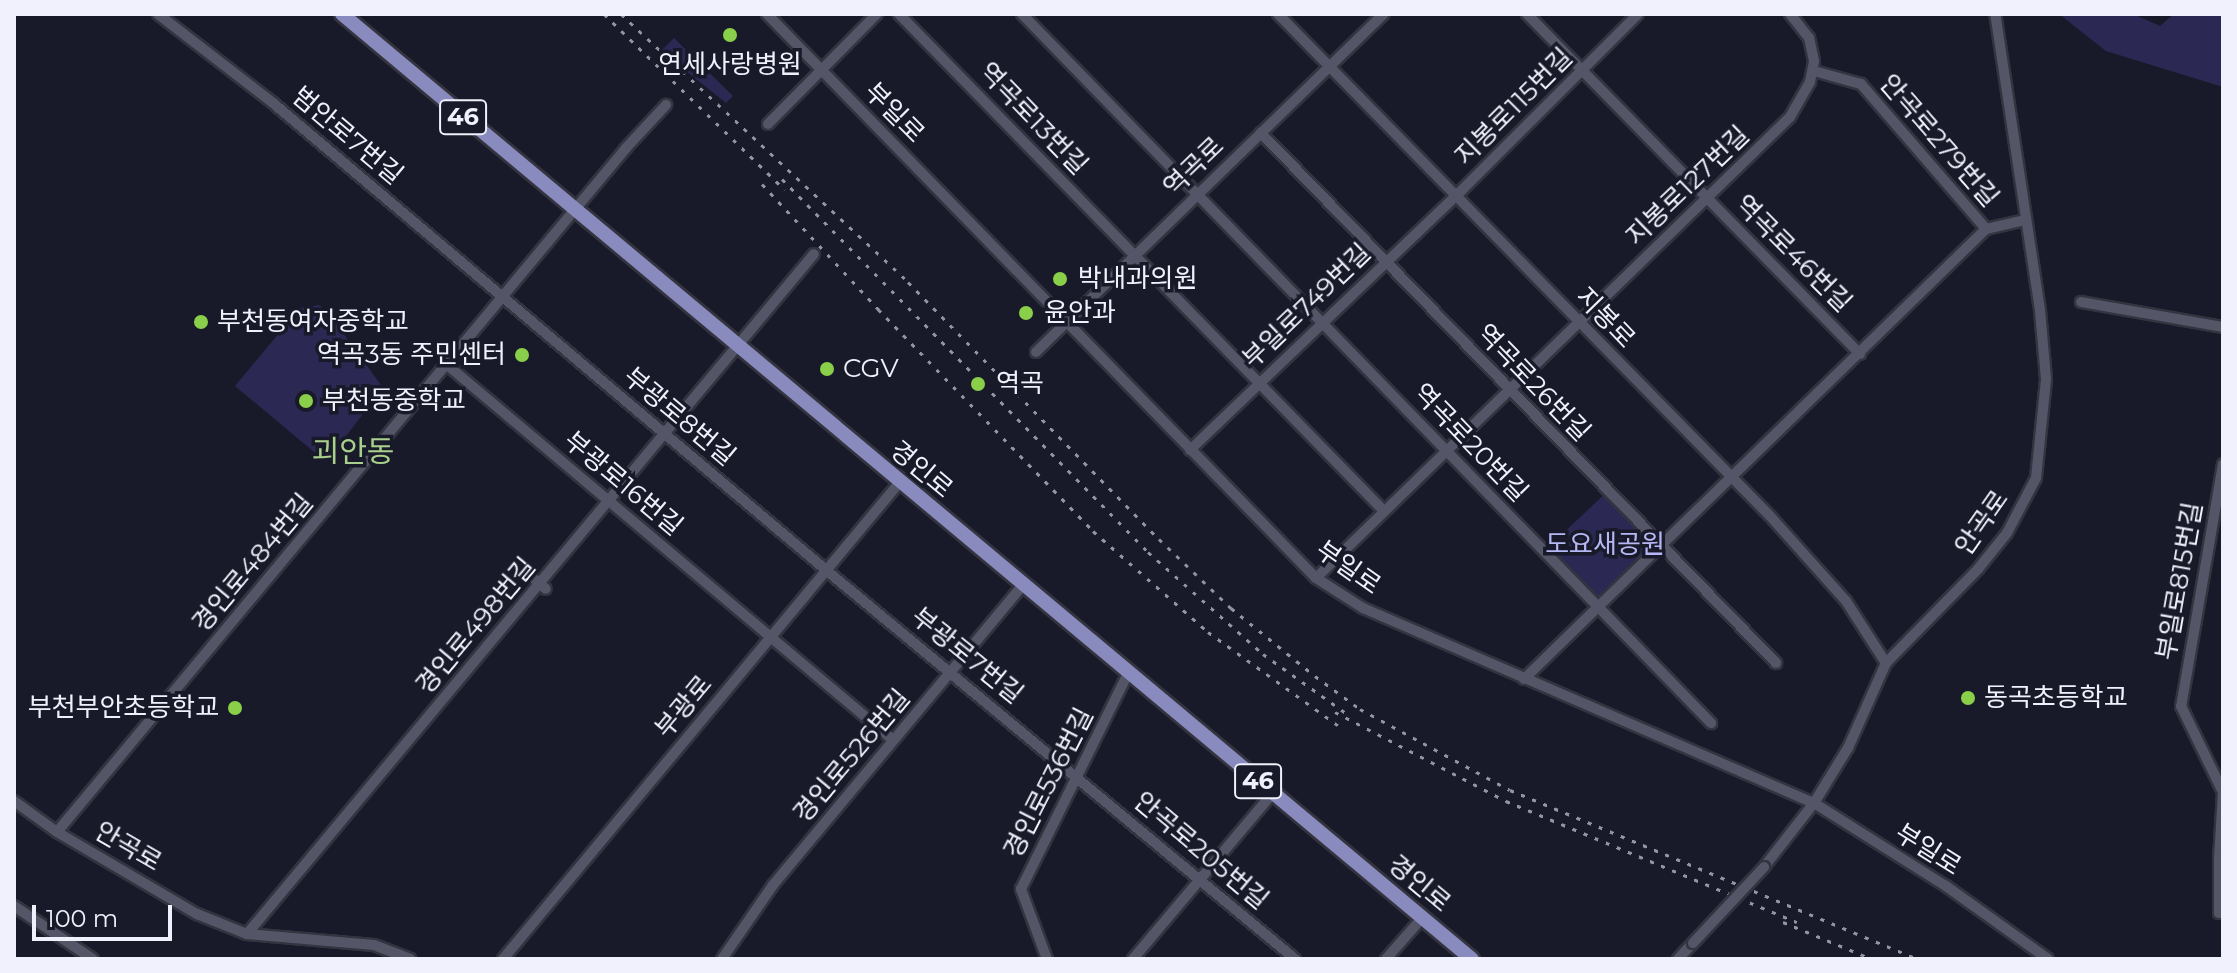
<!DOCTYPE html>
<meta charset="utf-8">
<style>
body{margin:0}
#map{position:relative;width:2237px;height:973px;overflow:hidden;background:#191a29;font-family:Montserrat,"Noto Sans KR",sans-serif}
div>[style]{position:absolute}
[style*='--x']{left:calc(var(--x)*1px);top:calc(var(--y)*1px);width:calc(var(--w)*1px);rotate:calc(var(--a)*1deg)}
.green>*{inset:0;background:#2b2953}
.roads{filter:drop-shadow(2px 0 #343440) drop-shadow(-2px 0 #343440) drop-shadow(0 2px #343440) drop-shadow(0 -2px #343440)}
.minor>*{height:10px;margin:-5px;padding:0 5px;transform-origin:5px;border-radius:5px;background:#545567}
.major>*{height:14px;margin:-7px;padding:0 7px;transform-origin:7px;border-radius:7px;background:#898bbe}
.rail>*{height:3px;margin-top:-1.5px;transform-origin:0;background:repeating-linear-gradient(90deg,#9495a2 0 4px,transparent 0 12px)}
.bridges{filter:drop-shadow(2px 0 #343440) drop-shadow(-2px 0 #343440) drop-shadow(0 2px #343440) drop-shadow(0 -2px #343440)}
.minor-bridge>*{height:10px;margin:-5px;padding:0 5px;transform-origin:5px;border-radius:5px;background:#545567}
.dots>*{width:22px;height:22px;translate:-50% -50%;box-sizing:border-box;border:4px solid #191a29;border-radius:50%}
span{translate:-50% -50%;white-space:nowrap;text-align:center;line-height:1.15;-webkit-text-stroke:7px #191a29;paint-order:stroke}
.shield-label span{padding:2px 6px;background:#191a29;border:2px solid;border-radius:6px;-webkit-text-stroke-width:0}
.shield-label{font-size:24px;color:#f0f1fc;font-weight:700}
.poi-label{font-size:26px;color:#f0f1fc}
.left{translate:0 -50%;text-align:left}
.right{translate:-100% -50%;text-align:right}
.street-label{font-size:26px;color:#f0f1fc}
.park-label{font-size:26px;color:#b6b8f5}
.quarter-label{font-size:30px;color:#a8cf8c}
.frame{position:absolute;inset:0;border:16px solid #f0f1fc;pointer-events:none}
.scale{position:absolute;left:32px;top:905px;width:140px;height:36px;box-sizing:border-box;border:4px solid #f0f1fc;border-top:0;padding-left:10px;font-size:24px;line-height:28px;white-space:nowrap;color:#f0f1fc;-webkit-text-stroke:6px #191a29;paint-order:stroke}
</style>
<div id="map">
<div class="green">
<i style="clip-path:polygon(2059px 14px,2133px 14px,2160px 26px,2174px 14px,2223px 14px,2223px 87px,2106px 51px)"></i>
<i style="clip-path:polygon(674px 38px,733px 96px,726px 103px,661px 51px)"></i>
<i style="clip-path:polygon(319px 305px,328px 312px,383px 388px,326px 462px,235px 386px,300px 308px)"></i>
<i style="clip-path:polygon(1608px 491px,1660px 545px,1596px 607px,1543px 552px)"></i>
</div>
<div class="roads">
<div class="minor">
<i style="--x:158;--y:14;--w:145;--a:37.7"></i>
<i style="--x:273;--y:103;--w:724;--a:40.18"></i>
<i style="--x:826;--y:570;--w:609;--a:39.67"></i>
<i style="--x:767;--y:14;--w:787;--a:45.77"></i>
<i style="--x:1316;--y:578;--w:56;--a:32.6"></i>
<i style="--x:1363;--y:608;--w:491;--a:23.4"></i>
<i style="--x:1814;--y:803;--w:156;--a:32.2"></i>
<i style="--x:1946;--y:886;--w:125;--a:35.6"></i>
<i style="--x:899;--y:14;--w:694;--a:45.7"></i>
<i style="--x:1022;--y:14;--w:989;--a:45.82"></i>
<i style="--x:1278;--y:14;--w:703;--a:45.58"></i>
<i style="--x:1770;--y:516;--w:114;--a:48.2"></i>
<i style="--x:1846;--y:601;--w:74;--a:57.2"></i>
<i style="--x:1527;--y:14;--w:476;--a:45.6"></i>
<i style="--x:1814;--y:71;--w:49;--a:15.5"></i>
<i style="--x:1861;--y:84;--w:191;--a:49.2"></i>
<i style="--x:768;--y:124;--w:155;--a:-45.3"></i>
<i style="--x:1261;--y:133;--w:739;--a:45.82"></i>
<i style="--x:2081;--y:302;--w:144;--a:10"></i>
<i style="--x:1036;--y:352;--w:485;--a:-44.2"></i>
<i style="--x:446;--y:364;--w:584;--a:40.07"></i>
<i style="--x:1190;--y:450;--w:375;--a:-43.7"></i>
<i style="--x:1461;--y:191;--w:250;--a:-45"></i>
<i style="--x:2223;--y:464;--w:246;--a:99.8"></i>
<i style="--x:2181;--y:706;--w:96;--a:64"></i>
<i style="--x:2223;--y:792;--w:67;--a:93.4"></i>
<i style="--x:2219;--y:859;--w:54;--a:90"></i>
<i style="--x:2219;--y:913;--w:4;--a:0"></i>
<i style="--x:532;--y:577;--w:18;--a:41"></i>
<i style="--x:1316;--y:578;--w:661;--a:-44.2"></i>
<i style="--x:1790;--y:117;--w:40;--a:-60.3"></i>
<i style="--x:1810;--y:82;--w:21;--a:-79"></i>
<i style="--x:1814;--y:61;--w:24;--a:-102"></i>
<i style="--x:1809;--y:38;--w:31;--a:-128"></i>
<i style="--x:1524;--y:679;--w:645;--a:-44.25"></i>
<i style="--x:1986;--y:229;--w:40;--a:-13"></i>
<i style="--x:14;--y:801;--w:53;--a:35.8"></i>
<i style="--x:57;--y:832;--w:162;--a:30.4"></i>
<i style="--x:197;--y:914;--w:54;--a:21.8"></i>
<i style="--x:247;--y:934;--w:127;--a:5"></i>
<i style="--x:374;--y:945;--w:39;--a:21"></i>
<i style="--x:57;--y:832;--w:890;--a:-50.24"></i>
<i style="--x:626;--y:148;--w:59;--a:-47.1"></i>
<i style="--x:1764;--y:867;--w:81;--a:-52"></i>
<i style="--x:1814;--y:803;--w:65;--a:-58.3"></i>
<i style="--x:1848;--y:748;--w:93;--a:-65.9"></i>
<i style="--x:1886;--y:663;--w:132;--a:-45.6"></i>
<i style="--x:1978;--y:569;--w:46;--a:-51.1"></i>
<i style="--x:2007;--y:533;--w:62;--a:-62.2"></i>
<i style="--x:2036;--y:478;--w:100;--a:-84.2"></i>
<i style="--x:2046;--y:379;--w:69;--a:-95"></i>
<i style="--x:2040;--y:310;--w:299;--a:-98.6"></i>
<i style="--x:14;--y:906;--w:95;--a:33.9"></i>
<i style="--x:247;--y:934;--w:885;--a:-50.18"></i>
<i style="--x:503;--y:959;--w:619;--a:-50.24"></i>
<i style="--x:722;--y:959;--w:90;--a:-55.4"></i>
<i style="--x:773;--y:885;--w:389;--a:-50.2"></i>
<i style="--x:1047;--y:959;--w:75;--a:-110.4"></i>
<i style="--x:1021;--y:889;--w:241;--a:-63.6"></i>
<i style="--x:1133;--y:959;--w:217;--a:-49.9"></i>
<i style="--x:1386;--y:959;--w:55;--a:-48.7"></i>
<i style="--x:1678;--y:959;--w:22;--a:-47"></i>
</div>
<div class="major">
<i style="--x:342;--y:14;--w:1473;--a:39.91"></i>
</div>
</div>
<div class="rail">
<i style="--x:604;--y:14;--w:252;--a:44.2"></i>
<i style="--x:621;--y:14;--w:393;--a:43"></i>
<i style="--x:908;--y:282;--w:359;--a:45.7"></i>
<i style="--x:1159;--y:539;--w:100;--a:43.8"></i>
<i style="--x:1231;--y:608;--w:108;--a:39"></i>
<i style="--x:1315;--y:676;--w:56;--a:36.3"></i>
<i style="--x:1360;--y:709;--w:170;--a:28.4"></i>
<i style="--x:1510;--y:790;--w:443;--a:22.5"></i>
<i style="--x:782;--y:179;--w:523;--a:45.54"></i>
<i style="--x:1148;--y:552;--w:154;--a:41.6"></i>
<i style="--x:1263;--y:654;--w:103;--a:35.5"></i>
<i style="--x:762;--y:184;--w:171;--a:47.1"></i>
<i style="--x:878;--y:309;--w:309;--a:45.9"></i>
<i style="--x:1093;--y:531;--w:153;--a:41.3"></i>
<i style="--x:1208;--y:632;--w:163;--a:35.7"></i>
<i style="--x:1335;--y:712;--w:193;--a:27.5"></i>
<i style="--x:1506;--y:801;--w:315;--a:22.6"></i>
<i style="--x:1783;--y:922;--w:96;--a:22.6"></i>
</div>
<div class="bridges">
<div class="minor-bridge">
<i style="--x:1693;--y:943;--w:104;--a:-46.9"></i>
</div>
</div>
<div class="dots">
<i style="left:730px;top:35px;background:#89cf49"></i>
<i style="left:1060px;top:279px;background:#89cf49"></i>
<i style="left:1026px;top:313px;background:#89cf49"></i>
<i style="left:201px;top:322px;background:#89cf49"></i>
<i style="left:522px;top:355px;background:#89cf49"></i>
<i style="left:827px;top:369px;background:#89cf49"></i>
<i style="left:978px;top:384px;background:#89cf49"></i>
<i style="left:306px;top:401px;background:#89cf49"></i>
<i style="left:1968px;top:698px;background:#89cf49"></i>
<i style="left:235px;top:708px;background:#89cf49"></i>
</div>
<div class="shield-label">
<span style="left:463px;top:117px">46</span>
<span style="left:1258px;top:781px">46</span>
</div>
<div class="poi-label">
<span style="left:730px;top:65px">연세사랑병원</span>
<span class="left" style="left:1078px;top:279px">박내과의원</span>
<span class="left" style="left:1044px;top:313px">윤안과</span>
<span class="left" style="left:217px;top:322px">부천동여자중학교</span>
<span class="right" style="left:506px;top:355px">역곡3동 주민센터</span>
<span class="left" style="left:843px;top:369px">CGV</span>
<span class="left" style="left:996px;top:384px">역곡</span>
<span class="left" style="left:322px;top:401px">부천동중학교</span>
<span class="left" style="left:1984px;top:698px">동곡초등학교</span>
<span class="right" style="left:219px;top:708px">부천부안초등학교</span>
</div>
<div class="street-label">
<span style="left:1514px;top:107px;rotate:-45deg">지봉로115번길</span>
<span style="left:894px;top:113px;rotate:45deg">부일로</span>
<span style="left:1033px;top:119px;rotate:46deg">역곡로13번길</span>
<span style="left:347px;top:136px;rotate:40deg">범안로7번길</span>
<span style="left:1939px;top:141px;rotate:49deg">안곡로279번길</span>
<span style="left:1194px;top:167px;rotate:-44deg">역곡로</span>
<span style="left:1688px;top:186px;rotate:-44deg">지봉로127번길</span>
<span style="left:1793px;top:254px;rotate:45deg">역곡로46번길</span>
<span style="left:1307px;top:306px;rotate:-44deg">부일로749번길</span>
<span style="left:1605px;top:318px;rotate:46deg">지봉로</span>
<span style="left:1533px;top:383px;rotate:46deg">역곡로26번길</span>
<span style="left:679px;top:417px;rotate:40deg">부광로8번길</span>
<span style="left:1470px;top:443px;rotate:46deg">역곡로20번길</span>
<span style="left:921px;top:470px;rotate:40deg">경인로</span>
<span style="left:623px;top:484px;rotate:40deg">부광로16번길</span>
<span style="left:1982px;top:523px;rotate:-55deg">안곡로</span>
<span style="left:253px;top:563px;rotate:-50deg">경인로484번길</span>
<span style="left:1348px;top:568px;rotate:35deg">부일로</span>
<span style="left:2180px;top:581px;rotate:-80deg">부일로815번길</span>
<span style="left:476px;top:626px;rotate:-50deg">경인로498번길</span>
<span style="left:967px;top:656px;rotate:39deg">부광로7번길</span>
<span style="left:684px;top:707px;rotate:-50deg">부광로</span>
<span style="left:852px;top:756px;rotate:-50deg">경인로526번길</span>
<span style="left:1049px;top:783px;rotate:-63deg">경인로536번길</span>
<span style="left:128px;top:847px;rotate:30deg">안곡로</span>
<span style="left:1928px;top:850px;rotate:32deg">부일로</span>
<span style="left:1201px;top:851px;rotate:40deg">안곡로205번길</span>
<span style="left:1419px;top:884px;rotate:40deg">경인로</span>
</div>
<div class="park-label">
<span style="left:1605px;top:545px">도요새공원</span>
</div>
<div class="quarter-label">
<span style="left:353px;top:452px">괴안동</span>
</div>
<div class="frame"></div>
<div class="scale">100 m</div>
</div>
